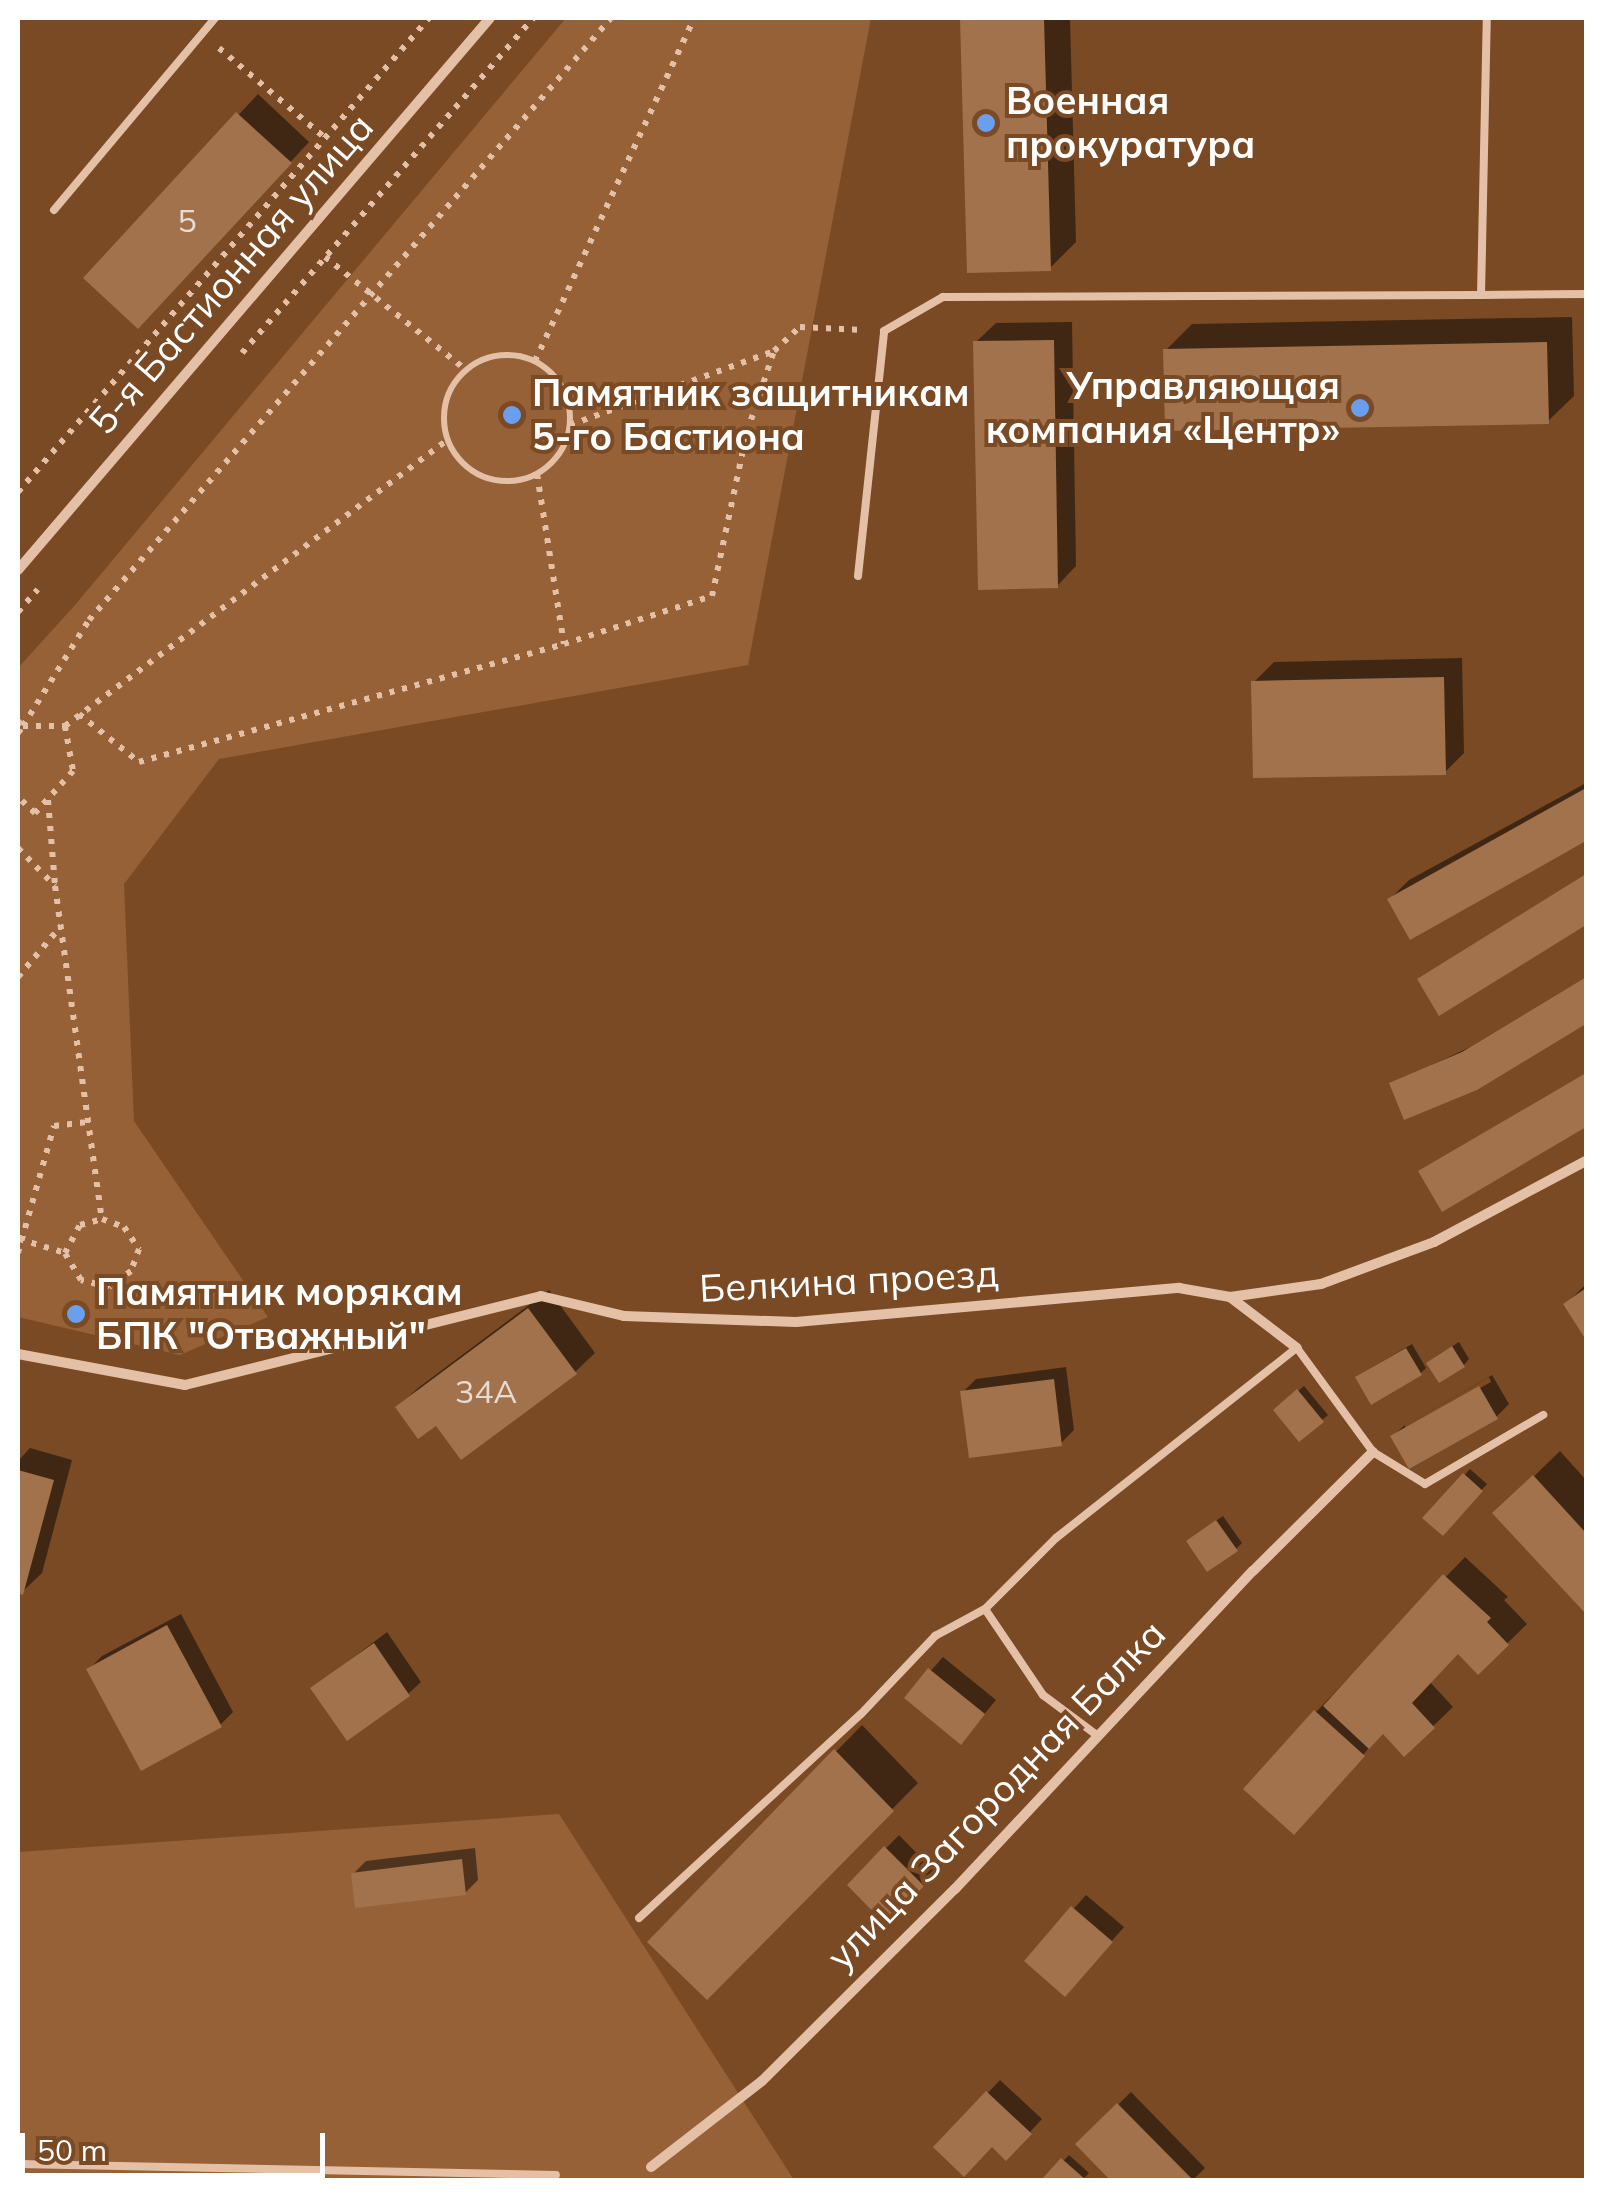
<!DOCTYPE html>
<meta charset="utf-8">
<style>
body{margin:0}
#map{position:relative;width:1604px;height:2198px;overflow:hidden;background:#794a24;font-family:Mulish,sans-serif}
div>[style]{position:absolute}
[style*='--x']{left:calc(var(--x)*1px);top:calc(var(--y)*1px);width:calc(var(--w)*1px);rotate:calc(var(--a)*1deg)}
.green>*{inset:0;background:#966137}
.shadow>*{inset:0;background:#0007}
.building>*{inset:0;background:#a2724c}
.path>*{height:6px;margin-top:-3px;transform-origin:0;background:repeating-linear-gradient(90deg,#e4c1a6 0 5px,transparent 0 13px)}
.path>.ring{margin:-3px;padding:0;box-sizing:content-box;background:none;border:6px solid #e4c1a6;border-radius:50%}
.lane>*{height:8px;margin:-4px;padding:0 4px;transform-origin:4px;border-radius:4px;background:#e4c1a6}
.street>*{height:10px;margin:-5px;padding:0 5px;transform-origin:5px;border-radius:5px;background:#e4c1a6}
.dots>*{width:28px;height:28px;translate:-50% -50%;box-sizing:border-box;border:5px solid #794a24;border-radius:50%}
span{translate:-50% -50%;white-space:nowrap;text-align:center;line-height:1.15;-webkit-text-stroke:8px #794a24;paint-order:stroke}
.number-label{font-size:32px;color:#e8dcd2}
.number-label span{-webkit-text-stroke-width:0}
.poi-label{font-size:38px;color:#fff;font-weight:700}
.left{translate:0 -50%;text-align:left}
.right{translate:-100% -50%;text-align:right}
.street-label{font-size:38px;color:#fff}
.frame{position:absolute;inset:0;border:20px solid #fff;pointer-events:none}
.scale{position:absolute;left:20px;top:2133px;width:305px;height:45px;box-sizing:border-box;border:5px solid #fff;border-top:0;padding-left:12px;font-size:30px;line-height:35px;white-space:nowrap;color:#fff;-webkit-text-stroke:8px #794a24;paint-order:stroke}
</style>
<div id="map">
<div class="green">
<i style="clip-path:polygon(566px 18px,871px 18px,748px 665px,219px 759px,124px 884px,134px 1121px,268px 1317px,180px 1355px,18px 1317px,18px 668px,75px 605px)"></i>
<i style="clip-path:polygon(559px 1814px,794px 2180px,18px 2180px,18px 1852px)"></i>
</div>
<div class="shadow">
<i style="clip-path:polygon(963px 18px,1070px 18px,1076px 242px,1050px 268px,970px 271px)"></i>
<i style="clip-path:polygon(258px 94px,309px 142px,157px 306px,86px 277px)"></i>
<i style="clip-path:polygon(1572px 317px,1574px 396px,1548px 421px,1166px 350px,1192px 324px)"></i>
<i style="clip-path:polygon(1072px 322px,1076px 566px,1057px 586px,976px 342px,996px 323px)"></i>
<i style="clip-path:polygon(1462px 658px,1464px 753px,1445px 772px,1254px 682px,1274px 662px)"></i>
<i style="clip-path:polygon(1586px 783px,1586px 841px,1411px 936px,1390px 899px,1409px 880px)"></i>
<i style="clip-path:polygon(1586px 977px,1586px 1024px,1476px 1088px,1392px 1084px,1470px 1047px)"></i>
<i style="clip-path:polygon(1586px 1284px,1586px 1336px,1566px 1304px)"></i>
<i style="clip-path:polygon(549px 1290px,595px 1353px,575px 1372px,436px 1423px,398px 1407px,418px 1388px)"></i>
<i style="clip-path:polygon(1459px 1342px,1469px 1359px,1464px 1365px,1435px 1357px)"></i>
<i style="clip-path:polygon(1412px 1344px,1426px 1368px,1420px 1374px,1364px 1372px)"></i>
<i style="clip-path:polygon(1066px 1367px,1074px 1430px,1061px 1443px,963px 1392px,976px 1379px)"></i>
<i style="clip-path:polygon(1492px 1375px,1509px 1404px,1496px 1417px,1393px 1436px,1405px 1425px,1405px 1430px,1491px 1382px,1489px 1377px,1405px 1425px)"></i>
<i style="clip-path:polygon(1304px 1386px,1328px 1415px,1299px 1439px,1282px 1404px)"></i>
<i style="clip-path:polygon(30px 1448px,72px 1460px,42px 1573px,22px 1592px,18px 1591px,18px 1461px)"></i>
<i style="clip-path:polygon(1560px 1451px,1586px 1480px,1586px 1611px,1496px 1513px)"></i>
<i style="clip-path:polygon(1470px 1469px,1487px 1484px,1443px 1533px,1426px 1518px)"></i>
<i style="clip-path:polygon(1223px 1516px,1242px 1543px,1236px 1549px,1195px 1535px)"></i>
<i style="clip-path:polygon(1465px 1557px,1508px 1597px,1504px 1600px,1527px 1624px,1478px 1672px,1459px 1651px,1430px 1682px,1453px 1707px,1404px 1754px,1384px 1731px,1306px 1819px,1316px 1712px)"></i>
<i style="clip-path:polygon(181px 1614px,233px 1712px,220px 1725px,89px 1669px,102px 1656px)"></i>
<i style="clip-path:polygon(387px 1632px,421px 1682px,408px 1694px,313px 1688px)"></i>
<i style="clip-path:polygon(943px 1657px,996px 1700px,973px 1728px,907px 1698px)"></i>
<i style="clip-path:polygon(862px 1725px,918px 1783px,707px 1996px,651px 1942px)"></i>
<i style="clip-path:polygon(899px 1835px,935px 1872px,886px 1921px,850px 1885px)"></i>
<i style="clip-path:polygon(475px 1848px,478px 1880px,465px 1893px,353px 1874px,366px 1861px)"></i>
<i style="clip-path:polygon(1086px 1895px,1124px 1927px,1078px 1980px,1027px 1961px)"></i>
<i style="clip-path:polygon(1000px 2080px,1042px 2119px,1006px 2158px,992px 2144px,937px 2147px)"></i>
<i style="clip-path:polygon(1131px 2092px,1205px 2168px,1193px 2180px,1114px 2180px,1078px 2144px)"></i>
<i style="clip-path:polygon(1069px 2155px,1089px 2173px,1082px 2180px,1045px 2180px)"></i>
</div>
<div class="building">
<i style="clip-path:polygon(960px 18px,1044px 18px,1051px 271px,967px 273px)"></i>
<i style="clip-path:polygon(236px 112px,292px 163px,138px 329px,83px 278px)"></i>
<i style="clip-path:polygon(1054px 340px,1058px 588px,978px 590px,973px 341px)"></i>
<i style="clip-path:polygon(1547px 342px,1549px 424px,1165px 431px,1163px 349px)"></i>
<i style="clip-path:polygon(1444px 677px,1446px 775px,1253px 778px,1251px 681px)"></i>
<i style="clip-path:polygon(1586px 788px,1586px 841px,1410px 940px,1387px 899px)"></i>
<i style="clip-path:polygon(1586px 874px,1586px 925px,1439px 1016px,1417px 979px)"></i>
<i style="clip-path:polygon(1586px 977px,1586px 1024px,1477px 1090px,1404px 1120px,1389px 1083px,1462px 1052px)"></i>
<i style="clip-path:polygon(1586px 1073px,1586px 1127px,1442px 1212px,1418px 1171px)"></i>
<i style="clip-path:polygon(1586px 1288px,1586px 1340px,1563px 1304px)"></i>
<i style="clip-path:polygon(528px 1308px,577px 1374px,461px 1460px,436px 1426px,418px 1439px,395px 1407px)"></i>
<i style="clip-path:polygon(1452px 1346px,1465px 1367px,1439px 1383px,1426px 1363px)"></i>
<i style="clip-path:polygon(1406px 1348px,1422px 1375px,1371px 1405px,1355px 1377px)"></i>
<i style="clip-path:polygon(1054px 1379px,1062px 1446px,969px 1458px,960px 1391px)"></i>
<i style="clip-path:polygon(1479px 1386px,1498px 1419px,1409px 1469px,1390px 1436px)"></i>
<i style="clip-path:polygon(1297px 1389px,1324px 1422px,1299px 1442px,1273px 1410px)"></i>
<i style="clip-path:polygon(18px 1470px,54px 1480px,23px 1595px,18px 1593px)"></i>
<i style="clip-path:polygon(1463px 1473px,1483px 1491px,1443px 1536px,1422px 1518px)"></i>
<i style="clip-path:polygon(1533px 1475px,1586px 1533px,1586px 1614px,1492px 1513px)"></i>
<i style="clip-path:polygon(1216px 1520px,1238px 1551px,1207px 1572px,1186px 1541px)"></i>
<i style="clip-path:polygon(1443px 1574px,1491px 1618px,1487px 1622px,1509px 1645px,1478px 1675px,1458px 1654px,1412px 1703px,1435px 1728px,1404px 1757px,1383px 1734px,1369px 1749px,1323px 1706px)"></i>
<i style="clip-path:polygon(167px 1625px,222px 1727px,141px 1771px,86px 1669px)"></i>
<i style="clip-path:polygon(374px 1643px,410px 1696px,347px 1741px,310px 1688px)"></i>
<i style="clip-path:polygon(928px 1668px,985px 1714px,961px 1745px,904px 1698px)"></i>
<i style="clip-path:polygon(1314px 1710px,1365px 1756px,1294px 1835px,1243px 1789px)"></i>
<i style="clip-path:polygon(834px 1749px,894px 1811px,707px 2000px,647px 1942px)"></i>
<i style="clip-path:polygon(884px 1846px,924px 1886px,886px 1925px,847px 1885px)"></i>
<i style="clip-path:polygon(462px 1859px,466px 1895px,355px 1908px,351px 1873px)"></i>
<i style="clip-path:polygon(1071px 1906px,1113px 1942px,1065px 1997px,1024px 1961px)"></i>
<i style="clip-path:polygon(986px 2091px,1032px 2134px,1006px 2161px,992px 2147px,964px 2177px,933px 2147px)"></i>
<i style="clip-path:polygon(1117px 2103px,1193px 2180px,1110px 2180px,1075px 2144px)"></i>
<i style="clip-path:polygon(1061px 2158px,1086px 2180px,1041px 2180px)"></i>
</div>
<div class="path">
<i style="--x:219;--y:48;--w:139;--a:40.3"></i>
<i style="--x:325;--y:257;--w:181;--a:38.7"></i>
<i style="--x:242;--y:353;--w:444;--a:-49"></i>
<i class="ring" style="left:444px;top:355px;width:120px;height:120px"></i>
<i style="--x:535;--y:361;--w:378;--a:-65.1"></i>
<i style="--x:570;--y:425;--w:217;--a:-19.9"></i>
<i style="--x:537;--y:474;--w:172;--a:81"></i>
<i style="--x:18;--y:492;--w:627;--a:-49.07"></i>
<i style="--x:18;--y:612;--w:30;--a:-49"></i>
<i style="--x:79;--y:714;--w:77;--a:38.7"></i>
<i style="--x:139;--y:762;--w:441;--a:-15.5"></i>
<i style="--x:564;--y:644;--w:156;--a:-18"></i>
<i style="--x:712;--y:596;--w:168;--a:-78"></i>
<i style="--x:747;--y:432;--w:85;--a:-71.6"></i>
<i style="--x:774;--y:351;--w:35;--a:-43"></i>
<i style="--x:800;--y:327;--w:63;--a:2.7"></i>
<i style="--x:18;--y:721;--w:7;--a:45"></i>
<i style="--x:23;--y:726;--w:125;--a:-58.1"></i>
<i style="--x:89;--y:620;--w:797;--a:-49.07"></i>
<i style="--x:65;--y:726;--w:478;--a:-36.8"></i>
<i style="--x:18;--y:733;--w:9;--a:-54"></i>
<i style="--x:23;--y:726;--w:42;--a:0"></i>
<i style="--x:65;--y:726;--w:46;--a:79.9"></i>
<i style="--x:73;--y:771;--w:57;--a:132.1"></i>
<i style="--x:35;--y:813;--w:23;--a:-137"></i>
<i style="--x:48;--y:800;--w:86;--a:85.3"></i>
<i style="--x:18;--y:848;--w:53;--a:45.8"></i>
<i style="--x:55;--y:886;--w:336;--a:82"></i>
<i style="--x:18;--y:977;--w:67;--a:-49.9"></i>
<i style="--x:102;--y:1219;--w:23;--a:20"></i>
<i style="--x:124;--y:1227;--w:27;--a:56"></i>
<i style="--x:139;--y:1249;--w:23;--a:110"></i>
<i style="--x:131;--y:1271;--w:27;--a:144"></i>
<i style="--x:109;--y:1287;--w:29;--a:-166"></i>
<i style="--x:81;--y:1280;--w:31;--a:-121"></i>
<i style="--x:65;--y:1253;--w:32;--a:-62"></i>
<i style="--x:80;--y:1225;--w:23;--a:-15"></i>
<i style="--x:19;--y:1239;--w:48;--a:16.9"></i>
<i style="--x:18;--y:1253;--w:132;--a:-74.2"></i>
<i style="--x:54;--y:1126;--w:35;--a:-7"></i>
</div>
<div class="lane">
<i style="--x:54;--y:210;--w:251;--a:-50"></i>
<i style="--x:1481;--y:295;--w:105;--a:-0.5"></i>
<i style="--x:858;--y:576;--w:246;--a:-83.9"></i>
<i style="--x:884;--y:331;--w:68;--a:-30"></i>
<i style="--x:943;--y:297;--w:538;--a:-0.21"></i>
<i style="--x:1481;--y:295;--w:277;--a:-88.8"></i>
<i style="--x:985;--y:1609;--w:100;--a:-45"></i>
<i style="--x:1056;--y:1538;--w:307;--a:-38.3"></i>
<i style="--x:1297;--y:1348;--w:129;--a:53.8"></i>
<i style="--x:1373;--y:1452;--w:61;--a:31.6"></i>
<i style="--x:1425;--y:1484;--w:137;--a:-30.3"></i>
<i style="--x:639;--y:1918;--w:301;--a:-42.6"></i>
<i style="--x:861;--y:1714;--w:108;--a:-46.5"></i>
<i style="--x:935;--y:1636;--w:57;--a:-28.4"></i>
<i style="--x:985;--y:1609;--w:104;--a:56"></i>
<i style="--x:1043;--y:1695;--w:69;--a:36.7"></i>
<i style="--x:18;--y:2164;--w:538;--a:1.17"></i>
</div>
<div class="street">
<i style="--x:18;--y:570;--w:726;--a:-49.47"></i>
<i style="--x:1230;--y:1297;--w:92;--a:-8.1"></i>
<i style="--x:1321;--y:1284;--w:121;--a:-20.4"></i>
<i style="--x:1434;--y:1242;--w:172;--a:-28.1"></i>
<i style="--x:18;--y:1354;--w:170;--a:10.5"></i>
<i style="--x:185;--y:1385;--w:367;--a:-14"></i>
<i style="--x:541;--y:1296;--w:85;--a:13.5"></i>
<i style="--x:624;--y:1316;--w:172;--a:2"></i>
<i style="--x:796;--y:1322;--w:385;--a:-5.1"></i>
<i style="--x:1179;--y:1288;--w:52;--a:10"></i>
<i style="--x:1230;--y:1297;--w:84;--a:37.3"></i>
<i style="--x:651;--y:2167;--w:140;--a:-37.8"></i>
<i style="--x:762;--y:2081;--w:272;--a:-44.9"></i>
<i style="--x:955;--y:1889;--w:436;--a:-46.9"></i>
<i style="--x:1253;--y:1571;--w:169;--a:-44.8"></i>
</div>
<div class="dots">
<i style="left:986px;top:123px;background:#6a9fee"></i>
<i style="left:1360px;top:408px;background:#6a9fee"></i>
<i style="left:512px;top:415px;background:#6a9fee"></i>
<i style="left:76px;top:1314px;background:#6a9fee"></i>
</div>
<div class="number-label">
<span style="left:187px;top:220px">5</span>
<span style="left:486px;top:1391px">34А</span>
</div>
<div class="poi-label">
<span class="left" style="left:1006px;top:123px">Военная<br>прокуратура</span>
<span class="right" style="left:1340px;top:408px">Управляющая<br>компания «Центр»</span>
<span class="left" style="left:532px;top:415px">Памятник защитникам<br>5-го Бастиона</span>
<span class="left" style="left:96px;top:1314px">Памятник морякам<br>БПК "Отважный"</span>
</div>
<div class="street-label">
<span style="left:231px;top:274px;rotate:-49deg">5-я Бастионная улица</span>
<span style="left:849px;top:1281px;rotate:-3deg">Белкина проезд</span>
<span style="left:996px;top:1795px;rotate:-46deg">улица Загородная Балка</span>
</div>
<div class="frame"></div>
<div class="scale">50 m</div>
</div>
